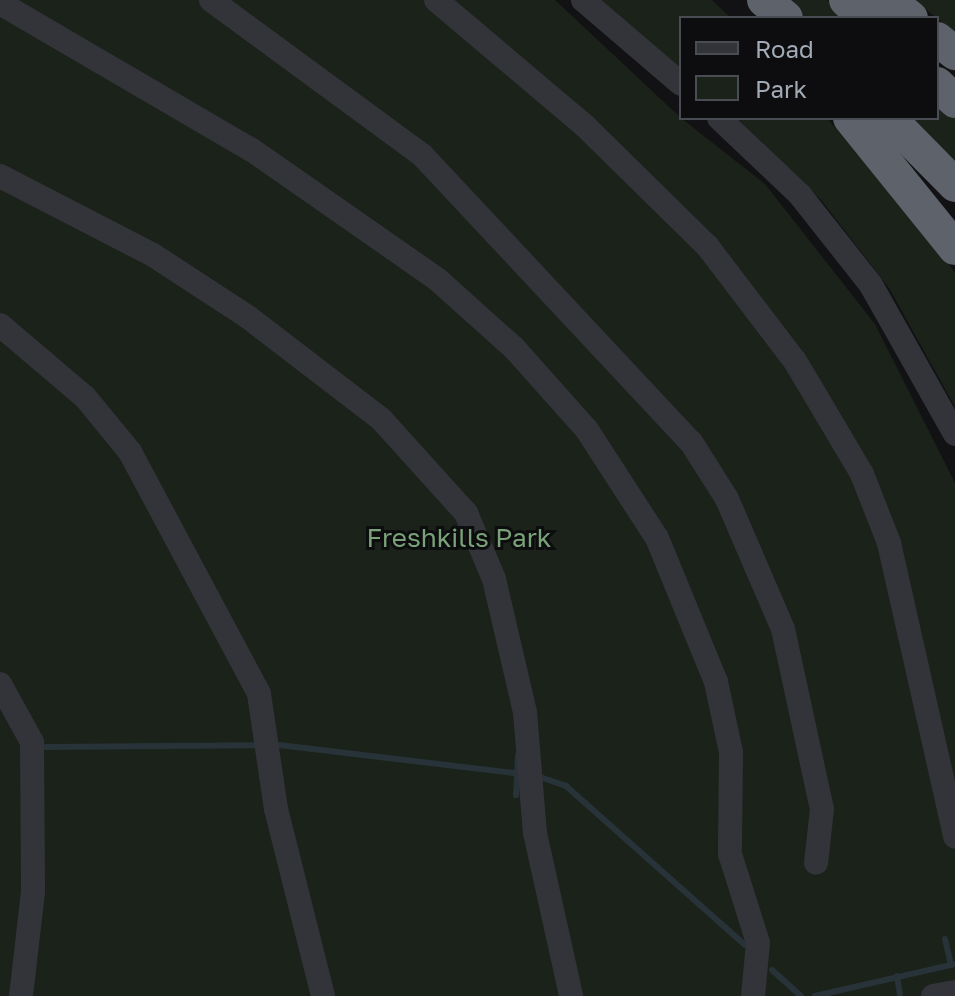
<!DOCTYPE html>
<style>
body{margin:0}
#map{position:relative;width:955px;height:996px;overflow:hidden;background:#121214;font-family:"Golos Text",sans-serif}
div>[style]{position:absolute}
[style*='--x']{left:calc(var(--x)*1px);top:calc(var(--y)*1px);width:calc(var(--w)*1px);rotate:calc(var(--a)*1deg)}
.green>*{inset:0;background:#1a221a}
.stream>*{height:6px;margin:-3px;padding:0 3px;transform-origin:3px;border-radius:3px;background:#273338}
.minor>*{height:24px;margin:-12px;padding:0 12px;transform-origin:12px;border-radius:12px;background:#333439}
.highway>*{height:34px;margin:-17px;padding:0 17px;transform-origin:17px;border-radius:17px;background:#5e636b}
span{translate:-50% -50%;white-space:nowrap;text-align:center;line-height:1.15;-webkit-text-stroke:6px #0d0d0f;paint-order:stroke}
.park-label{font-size:26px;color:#79a278}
.legend{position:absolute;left:679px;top:16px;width:260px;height:104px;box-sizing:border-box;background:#0d0d0f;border:2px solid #494c52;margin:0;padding:10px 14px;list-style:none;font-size:24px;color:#a2aab6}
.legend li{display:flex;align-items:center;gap:16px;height:40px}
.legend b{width:40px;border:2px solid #494c52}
</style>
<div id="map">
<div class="green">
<i style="clip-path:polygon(0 0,555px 0,681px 118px,765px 184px,875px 324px,955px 483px,955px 996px,0 996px)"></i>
<i style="clip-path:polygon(599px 0,712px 0,731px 18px,681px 18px,681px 70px)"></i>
<i style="clip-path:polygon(777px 0,827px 0,847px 18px,798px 18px)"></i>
<i style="clip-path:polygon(913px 0,955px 0,955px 35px,937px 18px)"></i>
<i style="clip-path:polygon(937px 101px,955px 118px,955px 160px,909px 118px,937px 118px)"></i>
<i style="clip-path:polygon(737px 118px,827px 118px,941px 252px,955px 273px,955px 407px,889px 288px,822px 201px)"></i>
</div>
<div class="stream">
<i style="--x:279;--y:745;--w:238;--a:6.8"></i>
<i style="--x:46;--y:747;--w:213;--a:-0.5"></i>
<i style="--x:540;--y:777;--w:28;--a:19"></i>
<i style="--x:566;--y:786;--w:239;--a:41.6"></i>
<i style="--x:516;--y:795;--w:40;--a:-87.1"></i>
<i style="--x:945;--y:939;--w:27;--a:77"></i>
<i style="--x:772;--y:970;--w:39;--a:42"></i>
<i style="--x:897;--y:976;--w:18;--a:81"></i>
<i style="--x:815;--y:996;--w:144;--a:-12.9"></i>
</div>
<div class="minor">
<i style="--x:211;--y:0;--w:262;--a:36.3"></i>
<i style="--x:422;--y:155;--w:393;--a:46.9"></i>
<i style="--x:691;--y:442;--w:67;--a:57.7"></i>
<i style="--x:727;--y:499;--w:142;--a:66.7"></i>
<i style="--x:783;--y:629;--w:184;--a:77.8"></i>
<i style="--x:822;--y:809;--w:54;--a:96.3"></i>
<i style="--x:436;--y:0;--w:195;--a:40.2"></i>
<i style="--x:585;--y:126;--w:173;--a:44.5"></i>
<i style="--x:708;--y:247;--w:143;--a:52.7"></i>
<i style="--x:795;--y:361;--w:131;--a:59.3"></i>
<i style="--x:862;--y:474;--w:74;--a:68.6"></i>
<i style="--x:889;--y:543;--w:301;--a:77.3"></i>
<i style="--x:583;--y:0;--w:129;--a:40.6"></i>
<i style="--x:0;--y:3;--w:292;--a:30.3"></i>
<i style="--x:252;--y:150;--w:226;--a:34.9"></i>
<i style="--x:437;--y:279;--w:103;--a:41.9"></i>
<i style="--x:514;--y:348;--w:110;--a:48.3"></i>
<i style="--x:587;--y:430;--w:129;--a:57.1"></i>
<i style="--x:657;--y:538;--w:156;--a:67.7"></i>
<i style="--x:716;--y:682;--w:72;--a:77.9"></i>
<i style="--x:731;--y:752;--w:102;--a:90.6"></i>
<i style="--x:730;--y:854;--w:93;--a:72.5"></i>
<i style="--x:758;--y:943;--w:53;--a:95.4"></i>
<i style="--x:719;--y:118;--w:112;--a:43.5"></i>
<i style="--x:800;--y:195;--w:115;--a:51.7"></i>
<i style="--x:871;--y:285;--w:171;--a:60.6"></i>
<i style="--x:0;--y:176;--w:172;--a:27.3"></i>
<i style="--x:153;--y:255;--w:113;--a:33.1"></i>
<i style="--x:248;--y:317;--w:168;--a:37.5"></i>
<i style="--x:381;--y:419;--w:127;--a:47.9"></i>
<i style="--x:466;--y:513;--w:72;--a:67"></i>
<i style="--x:494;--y:579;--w:137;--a:76.9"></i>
<i style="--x:525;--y:712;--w:121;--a:85.3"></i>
<i style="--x:535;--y:833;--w:167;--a:77.5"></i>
<i style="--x:0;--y:325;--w:111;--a:40.3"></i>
<i style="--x:85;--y:397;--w:71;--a:50.7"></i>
<i style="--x:130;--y:452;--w:274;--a:61.9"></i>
<i style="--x:259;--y:694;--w:116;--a:81.6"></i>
<i style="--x:276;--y:809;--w:193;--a:75.9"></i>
<i style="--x:0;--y:684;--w:66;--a:61.1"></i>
<i style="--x:32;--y:742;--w:150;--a:89.6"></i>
<i style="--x:33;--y:892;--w:105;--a:96.6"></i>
<i style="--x:933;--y:996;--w:22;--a:-10"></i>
</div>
<div class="highway">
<i style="--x:764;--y:0;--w:28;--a:39"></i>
<i style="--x:846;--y:0;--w:26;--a:43"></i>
<i style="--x:888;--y:0;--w:29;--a:38"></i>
<i style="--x:937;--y:39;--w:23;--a:38"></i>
<i style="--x:937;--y:84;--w:25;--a:43"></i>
<i style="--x:850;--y:118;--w:167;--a:51.1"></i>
<i style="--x:889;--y:118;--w:94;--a:45.4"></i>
</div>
<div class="park-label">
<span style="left:459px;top:538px">Freshkills Park</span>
</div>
<ul class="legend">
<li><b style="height:10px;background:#333439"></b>Road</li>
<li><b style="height:22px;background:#1a221a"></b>Park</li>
</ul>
</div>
